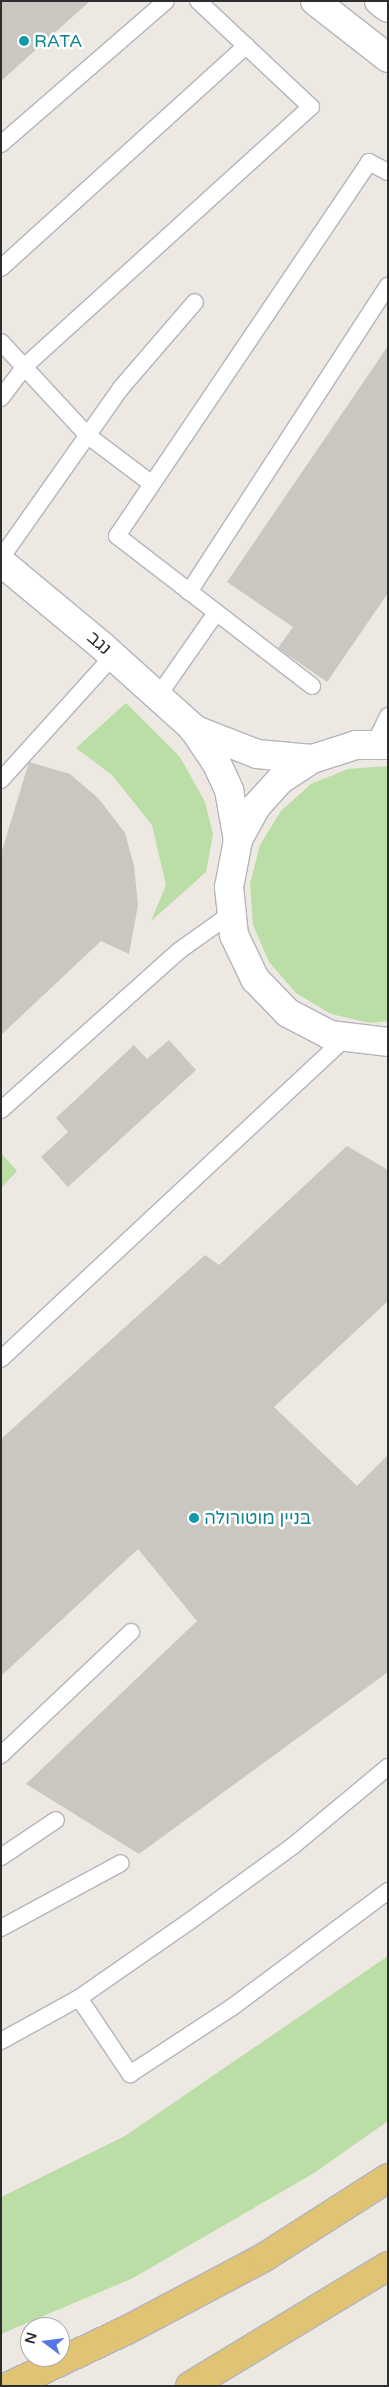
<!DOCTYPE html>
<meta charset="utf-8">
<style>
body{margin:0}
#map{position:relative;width:389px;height:2387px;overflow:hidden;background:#ede8e2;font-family:"Varela Round",Heebo,sans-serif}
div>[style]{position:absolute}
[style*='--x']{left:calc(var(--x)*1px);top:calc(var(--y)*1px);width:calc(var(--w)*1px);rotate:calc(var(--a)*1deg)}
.green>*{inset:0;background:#bbdda6}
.building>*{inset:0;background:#cac6c0}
.roads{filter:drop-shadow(1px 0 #b3b5bc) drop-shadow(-1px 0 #b3b5bc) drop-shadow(0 1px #b3b5bc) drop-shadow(0 -1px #b3b5bc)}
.lane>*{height:16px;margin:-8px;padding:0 8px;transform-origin:8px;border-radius:8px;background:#fff}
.street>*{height:28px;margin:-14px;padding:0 14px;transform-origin:14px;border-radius:14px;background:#fff}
.primary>*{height:28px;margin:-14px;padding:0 14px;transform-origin:14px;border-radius:14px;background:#e1c374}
.dots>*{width:14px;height:14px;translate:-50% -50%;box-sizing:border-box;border:2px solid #fff;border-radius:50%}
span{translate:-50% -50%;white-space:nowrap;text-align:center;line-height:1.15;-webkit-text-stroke:5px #fff;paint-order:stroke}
.culture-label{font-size:18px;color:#0d838f}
.left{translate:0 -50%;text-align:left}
.street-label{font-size:18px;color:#2e2e2e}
.frame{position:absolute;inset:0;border:2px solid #2e2e2e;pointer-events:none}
.north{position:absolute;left:20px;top:2317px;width:50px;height:50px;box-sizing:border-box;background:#fff;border:1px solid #ababab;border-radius:50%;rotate:285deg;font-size:14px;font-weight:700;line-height:20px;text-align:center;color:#2e2e2e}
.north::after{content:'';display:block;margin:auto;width:18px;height:22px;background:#5877e5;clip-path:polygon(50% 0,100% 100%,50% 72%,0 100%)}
</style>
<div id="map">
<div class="green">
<i style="clip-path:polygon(126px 703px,180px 757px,205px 802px,213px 834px,206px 872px,151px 921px,166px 885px,152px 825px,112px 775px,76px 748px)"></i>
<i style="clip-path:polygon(388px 766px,388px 1021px,370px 1023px,331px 1014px,296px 993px,269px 962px,253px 925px,250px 884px,260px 845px,281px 811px,311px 784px,348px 769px)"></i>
<i style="clip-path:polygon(1px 1153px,17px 1171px,1px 1188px)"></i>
<i style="clip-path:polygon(388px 1956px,388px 2121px,314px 2173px,133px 2278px,1px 2334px,1px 2197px,125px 2136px)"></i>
</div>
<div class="building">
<i style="clip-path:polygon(1px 1px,90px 1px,1px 81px)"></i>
<i style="clip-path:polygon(388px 346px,388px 593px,327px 682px,278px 648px,293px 627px,227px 582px)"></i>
<i style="clip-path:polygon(29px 762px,70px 774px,99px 799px,125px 833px,134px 866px,138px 905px,129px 954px,101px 941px,1px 1035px,1px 854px)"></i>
<i style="clip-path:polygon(169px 1040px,196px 1070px,68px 1187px,41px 1157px,68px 1132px,56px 1118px,134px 1045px,147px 1059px)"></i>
<i style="clip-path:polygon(347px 1146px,388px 1170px,388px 1301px,274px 1407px,357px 1486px,388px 1455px,388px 1672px,139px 1854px,26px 1784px,197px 1621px,138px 1549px,1px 1676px,1px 1439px,205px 1255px,219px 1265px)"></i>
</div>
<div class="roads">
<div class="lane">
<i style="--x:1;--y:144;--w:218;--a:-40.9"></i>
<i style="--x:1;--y:268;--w:331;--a:-42.2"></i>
<i style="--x:1;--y:342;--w:127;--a:47.2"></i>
<i style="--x:87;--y:435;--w:81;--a:37"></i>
<i style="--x:1;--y:398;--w:39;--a:-53"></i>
<i style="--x:24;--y:367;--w:387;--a:-42.2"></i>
<i style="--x:311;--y:107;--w:155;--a:-136.8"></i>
<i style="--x:1;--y:558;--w:208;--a:-54.8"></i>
<i style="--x:121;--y:388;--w:113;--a:-49.3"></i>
<i style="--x:189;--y:592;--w:365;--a:-57"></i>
<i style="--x:312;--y:686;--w:246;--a:-142.4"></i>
<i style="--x:117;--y:536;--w:451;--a:-56"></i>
<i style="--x:369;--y:162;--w:21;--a:28"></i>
<i style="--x:158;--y:696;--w:101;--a:-55.1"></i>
<i style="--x:374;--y:745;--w:32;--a:-64"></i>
<i style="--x:1;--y:780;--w:169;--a:-47.9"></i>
<i style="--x:1;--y:1110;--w:240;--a:-41.8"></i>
<i style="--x:180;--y:950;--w:64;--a:-35.4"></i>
<i style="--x:1;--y:1359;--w:471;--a:-43"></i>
<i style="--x:1;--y:1755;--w:179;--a:-43.4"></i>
<i style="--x:1;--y:1857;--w:66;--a:-33.9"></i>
<i style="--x:1;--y:1928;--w:136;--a:-28.4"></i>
<i style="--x:79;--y:1998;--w:92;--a:56.1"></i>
<i style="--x:130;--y:2074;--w:121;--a:-33.2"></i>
<i style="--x:231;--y:2008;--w:196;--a:-36.7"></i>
<i style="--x:1;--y:2041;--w:89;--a:-28.9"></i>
<i style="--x:79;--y:1998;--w:140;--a:-34.8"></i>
<i style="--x:194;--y:1918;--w:124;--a:-36.1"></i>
<i style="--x:294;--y:1845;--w:122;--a:-39.7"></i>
</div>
<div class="street">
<i style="--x:315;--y:1;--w:93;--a:38"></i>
<i style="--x:379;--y:1;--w:11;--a:38"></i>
<i style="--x:1;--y:562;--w:131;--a:39.7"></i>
<i style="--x:102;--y:646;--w:122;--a:42"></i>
<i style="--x:193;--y:728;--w:43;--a:56.3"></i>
<i style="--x:217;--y:764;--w:29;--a:65"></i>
<i style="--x:229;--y:790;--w:51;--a:79.8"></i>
<i style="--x:193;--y:729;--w:69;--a:21.3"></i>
<i style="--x:257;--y:754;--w:55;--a:5.2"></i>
<i style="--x:388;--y:745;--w:32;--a:180"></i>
<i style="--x:356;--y:745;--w:46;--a:162.3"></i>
<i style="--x:312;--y:759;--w:37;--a:147"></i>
<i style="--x:281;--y:779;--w:38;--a:132"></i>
<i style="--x:256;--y:807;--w:38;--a:119"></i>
<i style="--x:238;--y:840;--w:48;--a:100.8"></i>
<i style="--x:229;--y:887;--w:48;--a:84.1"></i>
<i style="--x:234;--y:935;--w:49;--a:64.5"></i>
<i style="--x:255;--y:979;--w:47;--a:45.9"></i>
<i style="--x:288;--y:1013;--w:47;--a:27.6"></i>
<i style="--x:330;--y:1035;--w:58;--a:6.9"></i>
</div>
<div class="primary">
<i style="--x:9;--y:2386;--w:131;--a:-25.4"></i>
<i style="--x:127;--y:2330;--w:154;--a:-27.9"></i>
<i style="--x:263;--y:2258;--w:148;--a:-32.6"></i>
<i style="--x:190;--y:2386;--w:232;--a:-31.2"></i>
</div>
</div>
<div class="dots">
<i style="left:24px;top:41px;background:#0f9aa8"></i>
<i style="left:194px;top:1518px;background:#0f9aa8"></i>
</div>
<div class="culture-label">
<span class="left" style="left:34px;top:41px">RATA</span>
<span class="left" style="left:204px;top:1518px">בניין מוטורולה</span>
</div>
<div class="street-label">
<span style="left:99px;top:643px;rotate:41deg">נגב</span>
</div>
<div class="frame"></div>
<div class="north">N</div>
</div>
